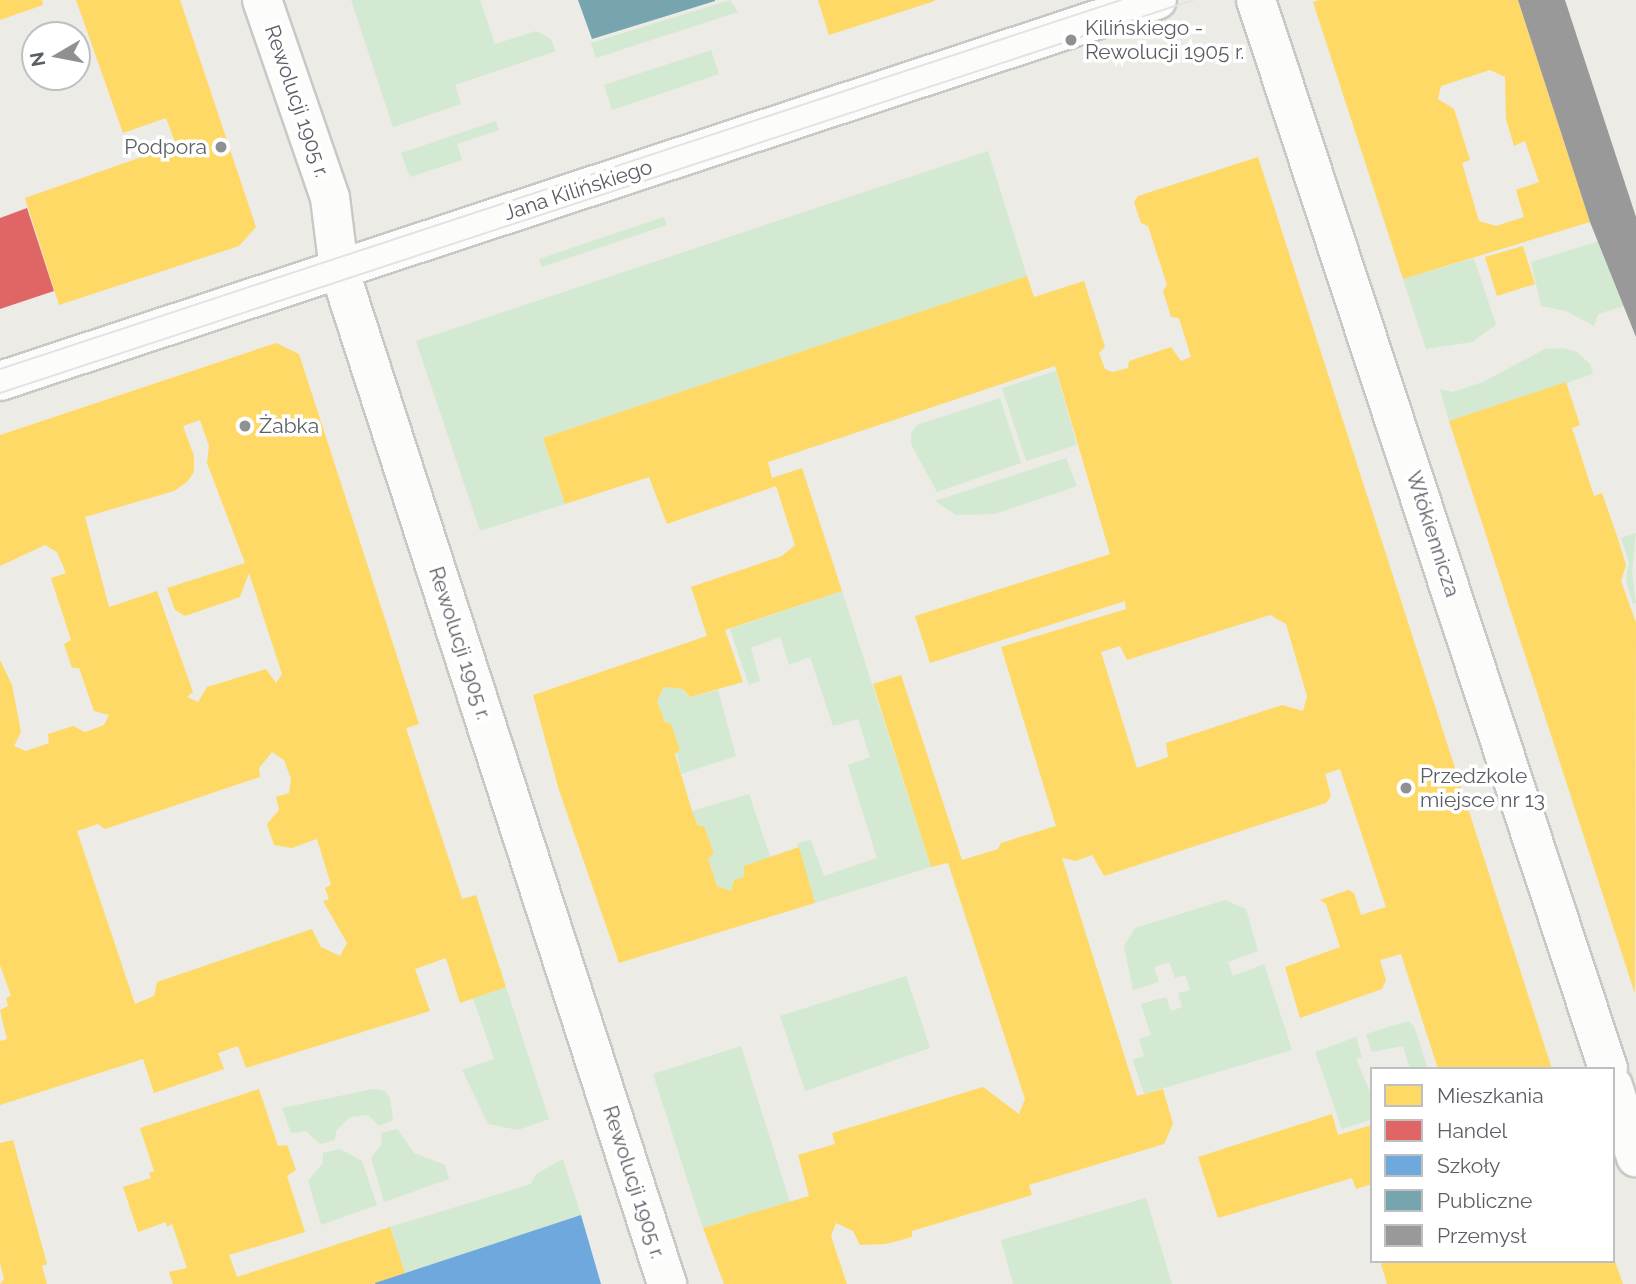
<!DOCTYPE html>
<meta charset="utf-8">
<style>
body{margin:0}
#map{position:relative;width:1636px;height:1284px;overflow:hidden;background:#ecebe6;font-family:Raleway,sans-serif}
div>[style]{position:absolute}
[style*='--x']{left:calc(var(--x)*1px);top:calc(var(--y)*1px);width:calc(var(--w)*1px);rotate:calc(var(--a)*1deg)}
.green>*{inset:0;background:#d3e9d2}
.homes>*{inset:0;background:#ffd966}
.shops>*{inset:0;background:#e06666}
.schools>*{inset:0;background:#6fa8dc}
.public>*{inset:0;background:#76a5af}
.industry>*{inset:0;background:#999}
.roads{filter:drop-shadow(2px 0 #c8c8c7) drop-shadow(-2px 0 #c8c8c7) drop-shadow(0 2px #c8c8c7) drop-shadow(0 -2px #c8c8c7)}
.minor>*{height:38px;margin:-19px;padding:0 19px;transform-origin:19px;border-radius:19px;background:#fcfcfb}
.tram>*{height:2px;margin:-1px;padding:0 1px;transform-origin:1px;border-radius:1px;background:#e3e3e3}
.dots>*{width:19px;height:19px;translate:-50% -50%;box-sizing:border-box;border:4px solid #fff;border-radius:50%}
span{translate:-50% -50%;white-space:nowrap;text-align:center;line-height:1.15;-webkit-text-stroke:7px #fff;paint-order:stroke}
.poi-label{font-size:21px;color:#5b5f65}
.left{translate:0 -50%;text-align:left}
.right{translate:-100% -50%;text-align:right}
.street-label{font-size:21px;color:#5b5f65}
.legend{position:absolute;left:1370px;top:1067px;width:245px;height:196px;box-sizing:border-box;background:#fff;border:2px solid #bdbfc1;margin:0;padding:9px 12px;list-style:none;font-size:21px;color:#5b5f65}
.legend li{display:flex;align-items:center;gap:14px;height:35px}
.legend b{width:35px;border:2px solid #bdbfc1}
.north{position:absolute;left:21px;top:21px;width:70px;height:70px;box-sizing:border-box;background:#fff;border:2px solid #bdbfc1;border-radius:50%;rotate:260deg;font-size:19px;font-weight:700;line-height:28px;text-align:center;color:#5b5f65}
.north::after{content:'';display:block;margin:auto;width:24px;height:32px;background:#8e9092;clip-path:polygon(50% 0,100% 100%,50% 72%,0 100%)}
</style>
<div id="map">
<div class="green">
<i style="clip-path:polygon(351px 0,480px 0,495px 44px,536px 31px,550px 38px,556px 51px,455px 85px,461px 104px,393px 127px)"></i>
<i style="clip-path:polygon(730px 0,738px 12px,596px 58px,591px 43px)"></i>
<i style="clip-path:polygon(711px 50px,719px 74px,612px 110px,604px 85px)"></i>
<i style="clip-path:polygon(496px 121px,499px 130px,457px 144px,462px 160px,410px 177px,401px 153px)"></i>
<i style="clip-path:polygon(988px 151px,1027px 276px,543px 438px,565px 504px,480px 531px,416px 341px)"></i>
<i style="clip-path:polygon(664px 217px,667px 225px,542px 267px,539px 259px)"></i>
<i style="clip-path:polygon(1599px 241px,1624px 306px,1598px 314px,1594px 326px,1566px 311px,1541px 306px,1531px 262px)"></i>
<i style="clip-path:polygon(1474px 258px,1496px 325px,1472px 342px,1426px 349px,1403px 279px)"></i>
<i style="clip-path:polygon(1564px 348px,1577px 352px,1590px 364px,1593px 374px,1449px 421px,1440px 389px,1453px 392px,1483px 382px,1545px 349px)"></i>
<i style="clip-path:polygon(1056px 371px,1077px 445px,1026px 461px,1002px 388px)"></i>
<i style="clip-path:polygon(1000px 398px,1021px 463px,937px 492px,911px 444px,911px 433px,917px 425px)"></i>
<i style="clip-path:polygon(1066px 458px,1077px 486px,995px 514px,956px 515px,935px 501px)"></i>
<i style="clip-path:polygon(1636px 533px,1632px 572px,1636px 603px,1633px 604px,1626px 580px,1629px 562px,1621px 538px)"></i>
<i style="clip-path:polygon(842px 591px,931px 867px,815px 903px,797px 843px,811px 840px,824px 876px,877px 858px,848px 765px,870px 757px,858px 719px,833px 726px,810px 657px,789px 665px,780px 637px,751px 648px,760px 681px,749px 685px,730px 629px)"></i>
<i style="clip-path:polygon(664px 687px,683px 689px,689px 697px,718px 690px,736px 756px,681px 774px,671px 724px,665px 722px,657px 701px)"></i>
<i style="clip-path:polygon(749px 794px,771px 859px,744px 867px,744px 877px,734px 880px,731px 891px,717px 886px,708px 858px,713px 853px,704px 826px,698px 826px,692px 811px)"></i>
<i style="clip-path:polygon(1225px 900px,1246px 909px,1258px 951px,1228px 962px,1233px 976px,1264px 964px,1292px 1050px,1144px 1094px,1133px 1060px,1144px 1056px,1139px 1039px,1151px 1035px,1141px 1004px,1166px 997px,1171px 1011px,1182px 1007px,1178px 993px,1190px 990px,1185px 975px,1175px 978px,1169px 962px,1154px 967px,1159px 982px,1133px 990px,1124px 946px,1135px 928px)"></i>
<i style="clip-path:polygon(906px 976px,930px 1048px,805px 1091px,780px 1016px)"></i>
<i style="clip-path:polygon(506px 987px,549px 1119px,518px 1130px,488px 1124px,462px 1070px,494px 1059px,473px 998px)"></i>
<i style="clip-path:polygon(1408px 1021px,1414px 1026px,1428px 1069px,1410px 1069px,1403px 1046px,1372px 1052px,1366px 1034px)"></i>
<i style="clip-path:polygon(1356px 1037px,1362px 1057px,1356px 1059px,1372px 1097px,1372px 1119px,1342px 1129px,1315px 1052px)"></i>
<i style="clip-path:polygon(741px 1046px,790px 1202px,703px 1228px,653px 1074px)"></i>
<i style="clip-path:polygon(373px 1089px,385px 1091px,390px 1098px,393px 1120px,379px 1126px,368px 1115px,350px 1117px,336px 1131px,335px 1140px,320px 1144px,306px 1131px,291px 1133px,282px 1108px)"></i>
<i style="clip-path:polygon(397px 1129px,414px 1153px,445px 1165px,449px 1179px,384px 1202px,371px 1158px,382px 1144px,381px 1133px)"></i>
<i style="clip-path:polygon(340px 1149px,362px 1161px,377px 1205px,321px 1225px,308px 1181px,323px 1163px,323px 1153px)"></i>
<i style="clip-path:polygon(563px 1159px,581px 1215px,405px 1273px,390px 1227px,531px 1184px,536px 1174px)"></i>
<i style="clip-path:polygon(1146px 1198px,1172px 1284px,1013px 1284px,1001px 1240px)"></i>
</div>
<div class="homes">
<i style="clip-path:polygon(0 0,42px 0,43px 5px,0 20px)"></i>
<i style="clip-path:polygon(76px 0,180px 0,256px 227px,239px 246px,59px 305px,25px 198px,176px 145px,166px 118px,123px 133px)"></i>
<i style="clip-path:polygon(818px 0,935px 0,935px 1px,829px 35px)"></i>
<i style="clip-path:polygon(evenodd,1320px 0,1518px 0,1590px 222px,1403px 279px,1313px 2px,1320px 0,1490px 70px,1505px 77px,1506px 119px,1514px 146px,1525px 141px,1539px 182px,1516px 190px,1524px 217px,1496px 226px,1479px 221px,1462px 163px,1470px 160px,1454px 109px,1438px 99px,1441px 86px,1490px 70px)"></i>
<i style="clip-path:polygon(evenodd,1258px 157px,1552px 1069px,1438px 1069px,1401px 954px,1380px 960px,1386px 980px,1382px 989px,1300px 1018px,1285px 967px,1340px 947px,1326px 904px,1320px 900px,1348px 890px,1354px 893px,1361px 915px,1386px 907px,1340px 769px,1325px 774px,1331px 796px,1326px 803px,1104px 876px,1092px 855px,1076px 861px,1062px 858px,1137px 1096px,1163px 1089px,1173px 1124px,1164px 1144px,1029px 1185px,1032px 1195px,912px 1231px,912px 1237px,886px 1244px,860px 1245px,853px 1231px,836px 1223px,831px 1236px,847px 1284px,724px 1284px,703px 1228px,809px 1196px,798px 1155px,835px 1144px,832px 1133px,983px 1087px,1019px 1114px,1025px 1099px,948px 863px,931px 867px,873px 684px,901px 675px,962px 860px,998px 849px,1001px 843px,1056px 826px,1001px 647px,1126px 609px,1125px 601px,930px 663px,915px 616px,1110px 554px,1055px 366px,768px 462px,772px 478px,802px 468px,842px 591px,725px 630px,743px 682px,690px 697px,683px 689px,664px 687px,657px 701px,665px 722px,671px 724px,680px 750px,675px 754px,692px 811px,698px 826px,704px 826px,714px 854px,708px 858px,717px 886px,731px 891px,734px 880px,744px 877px,744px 866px,799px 847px,815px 903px,619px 963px,559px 790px,533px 695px,707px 636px,691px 587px,782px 556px,795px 545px,776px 486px,667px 524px,649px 477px,565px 504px,543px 438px,1027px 276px,1034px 297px,1084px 281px,1105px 347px,1099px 353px,1105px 369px,1112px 372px,1128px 368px,1129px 361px,1171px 347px,1181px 361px,1191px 357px,1179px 318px,1171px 317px,1163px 291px,1167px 285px,1148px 226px,1141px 223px,1134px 202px,1138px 196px,1258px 157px,1270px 615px,1286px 624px,1307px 696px,1303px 711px,1282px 705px,1166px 743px,1168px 757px,1137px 768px,1101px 652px,1120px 646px,1127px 660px,1270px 615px)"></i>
<i style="clip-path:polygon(1523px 246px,1535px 284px,1497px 296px,1485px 257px)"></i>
<i style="clip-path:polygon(evenodd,276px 343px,299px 354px,419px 724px,406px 728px,434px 814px,462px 899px,476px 895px,506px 987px,460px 1003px,446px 958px,415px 969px,430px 1011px,246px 1068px,238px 1046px,218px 1053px,224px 1069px,154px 1093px,143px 1059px,0 1105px,0 1041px,7px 1039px,0 1010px,8px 1006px,6px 998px,11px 996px,0 965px,0 660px,12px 685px,21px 732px,14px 746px,26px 751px,49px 743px,48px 734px,73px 726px,85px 732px,104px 725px,109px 715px,94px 711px,79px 668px,72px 668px,64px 644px,71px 640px,51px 578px,66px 573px,57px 552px,45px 545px,0 566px,0 435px,276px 343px,200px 420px,209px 446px,207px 463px,245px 563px,167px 588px,175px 610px,185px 616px,240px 597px,249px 573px,282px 674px,276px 683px,266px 669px,207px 687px,198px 702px,187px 697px,193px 692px,157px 591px,109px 607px,85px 517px,174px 491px,187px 482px,194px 472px,194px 456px,183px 426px,200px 420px,276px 343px,272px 752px,284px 760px,291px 779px,289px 793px,276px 797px,279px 810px,267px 824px,274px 845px,292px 848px,317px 839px,331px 885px,325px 888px,329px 899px,323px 901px,347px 943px,340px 956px,321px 947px,312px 929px,157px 982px,154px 996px,135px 1004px,77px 831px,98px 824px,105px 829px,260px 777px,259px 768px,272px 752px)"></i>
<i style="clip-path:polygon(1566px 382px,1580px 425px,1572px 428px,1594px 496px,1602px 493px,1618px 539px,1626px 565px,1621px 581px,1636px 623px,1635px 994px,1449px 421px)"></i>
<i style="clip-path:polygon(259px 1089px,278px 1146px,287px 1145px,296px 1170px,287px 1176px,305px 1232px,229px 1255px,237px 1277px,390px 1227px,405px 1273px,373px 1284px,173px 1284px,169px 1272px,187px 1268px,172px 1224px,167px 1227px,166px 1222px,138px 1232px,123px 1187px,151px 1178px,149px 1173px,154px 1171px,140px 1128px)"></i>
<i style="clip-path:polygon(1332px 1114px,1338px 1135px,1372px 1125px,1372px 1184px,1356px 1189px,1352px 1178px,1218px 1218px,1198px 1157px)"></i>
<i style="clip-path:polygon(13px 1140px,47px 1264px,42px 1266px,47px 1284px,0 1284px,4px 1279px,0 1263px,0 1143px)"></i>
<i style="clip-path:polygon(1389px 1261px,1615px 1261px,1623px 1284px,1387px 1284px,1381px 1264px)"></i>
</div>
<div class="shops">
<i style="clip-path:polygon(27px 208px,54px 291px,0 309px,0 218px)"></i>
</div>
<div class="schools">
<i style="clip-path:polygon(581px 1215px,601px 1284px,375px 1284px,375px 1283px)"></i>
</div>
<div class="public">
<i style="clip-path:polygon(578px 0,715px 0,715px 1px,592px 39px)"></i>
</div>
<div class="industry">
<i style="clip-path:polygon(1518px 0,1565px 0,1636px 217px,1636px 337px,1590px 222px)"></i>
</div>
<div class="roads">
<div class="minor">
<i style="--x:262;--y:0;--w:209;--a:71"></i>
<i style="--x:330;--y:198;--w:72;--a:82.8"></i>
<i style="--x:339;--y:269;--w:1067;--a:72.09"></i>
<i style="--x:1256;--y:0;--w:1125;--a:71.77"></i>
<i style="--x:0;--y:381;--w:1218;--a:-18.23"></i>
<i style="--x:1613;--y:1086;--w:75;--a:72.1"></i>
</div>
</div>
<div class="tram">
<i style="--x:0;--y:369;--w:1180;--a:-18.22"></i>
<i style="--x:0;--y:393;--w:1256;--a:-18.23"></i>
</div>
<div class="dots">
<i style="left:1071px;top:40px;background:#8e9092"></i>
<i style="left:221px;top:147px;background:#8e9092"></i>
<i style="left:245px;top:426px;background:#8e9092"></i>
<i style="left:1406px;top:788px;background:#8e9092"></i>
</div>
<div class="poi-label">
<span class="left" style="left:1085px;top:40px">Kilińskiego -<br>Rewolucji 1905 r.</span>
<span class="right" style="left:207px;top:147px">Podpora</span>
<span class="left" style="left:259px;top:426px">Żabka</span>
<span class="left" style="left:1420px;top:788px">Przedzkole<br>miejsce nr 13</span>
</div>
<div class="street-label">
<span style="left:297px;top:101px;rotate:71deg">Rewolucji 1905 r.</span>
<span style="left:578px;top:190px;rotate:-18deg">Jana Kilińskiego</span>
<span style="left:1433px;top:534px;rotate:72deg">Włókiennicza</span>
<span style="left:460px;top:643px;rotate:72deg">Rewolucji 1905 r.</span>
<span style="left:634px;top:1182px;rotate:72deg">Rewolucji 1905 r.</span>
</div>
<ul class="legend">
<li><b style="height:19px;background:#ffd966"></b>Mieszkania</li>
<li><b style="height:19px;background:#e06666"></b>Handel</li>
<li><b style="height:19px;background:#6fa8dc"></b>Szkoły</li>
<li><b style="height:19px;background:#76a5af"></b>Publiczne</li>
<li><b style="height:19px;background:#999"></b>Przemysł</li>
</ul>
<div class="north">N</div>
</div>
